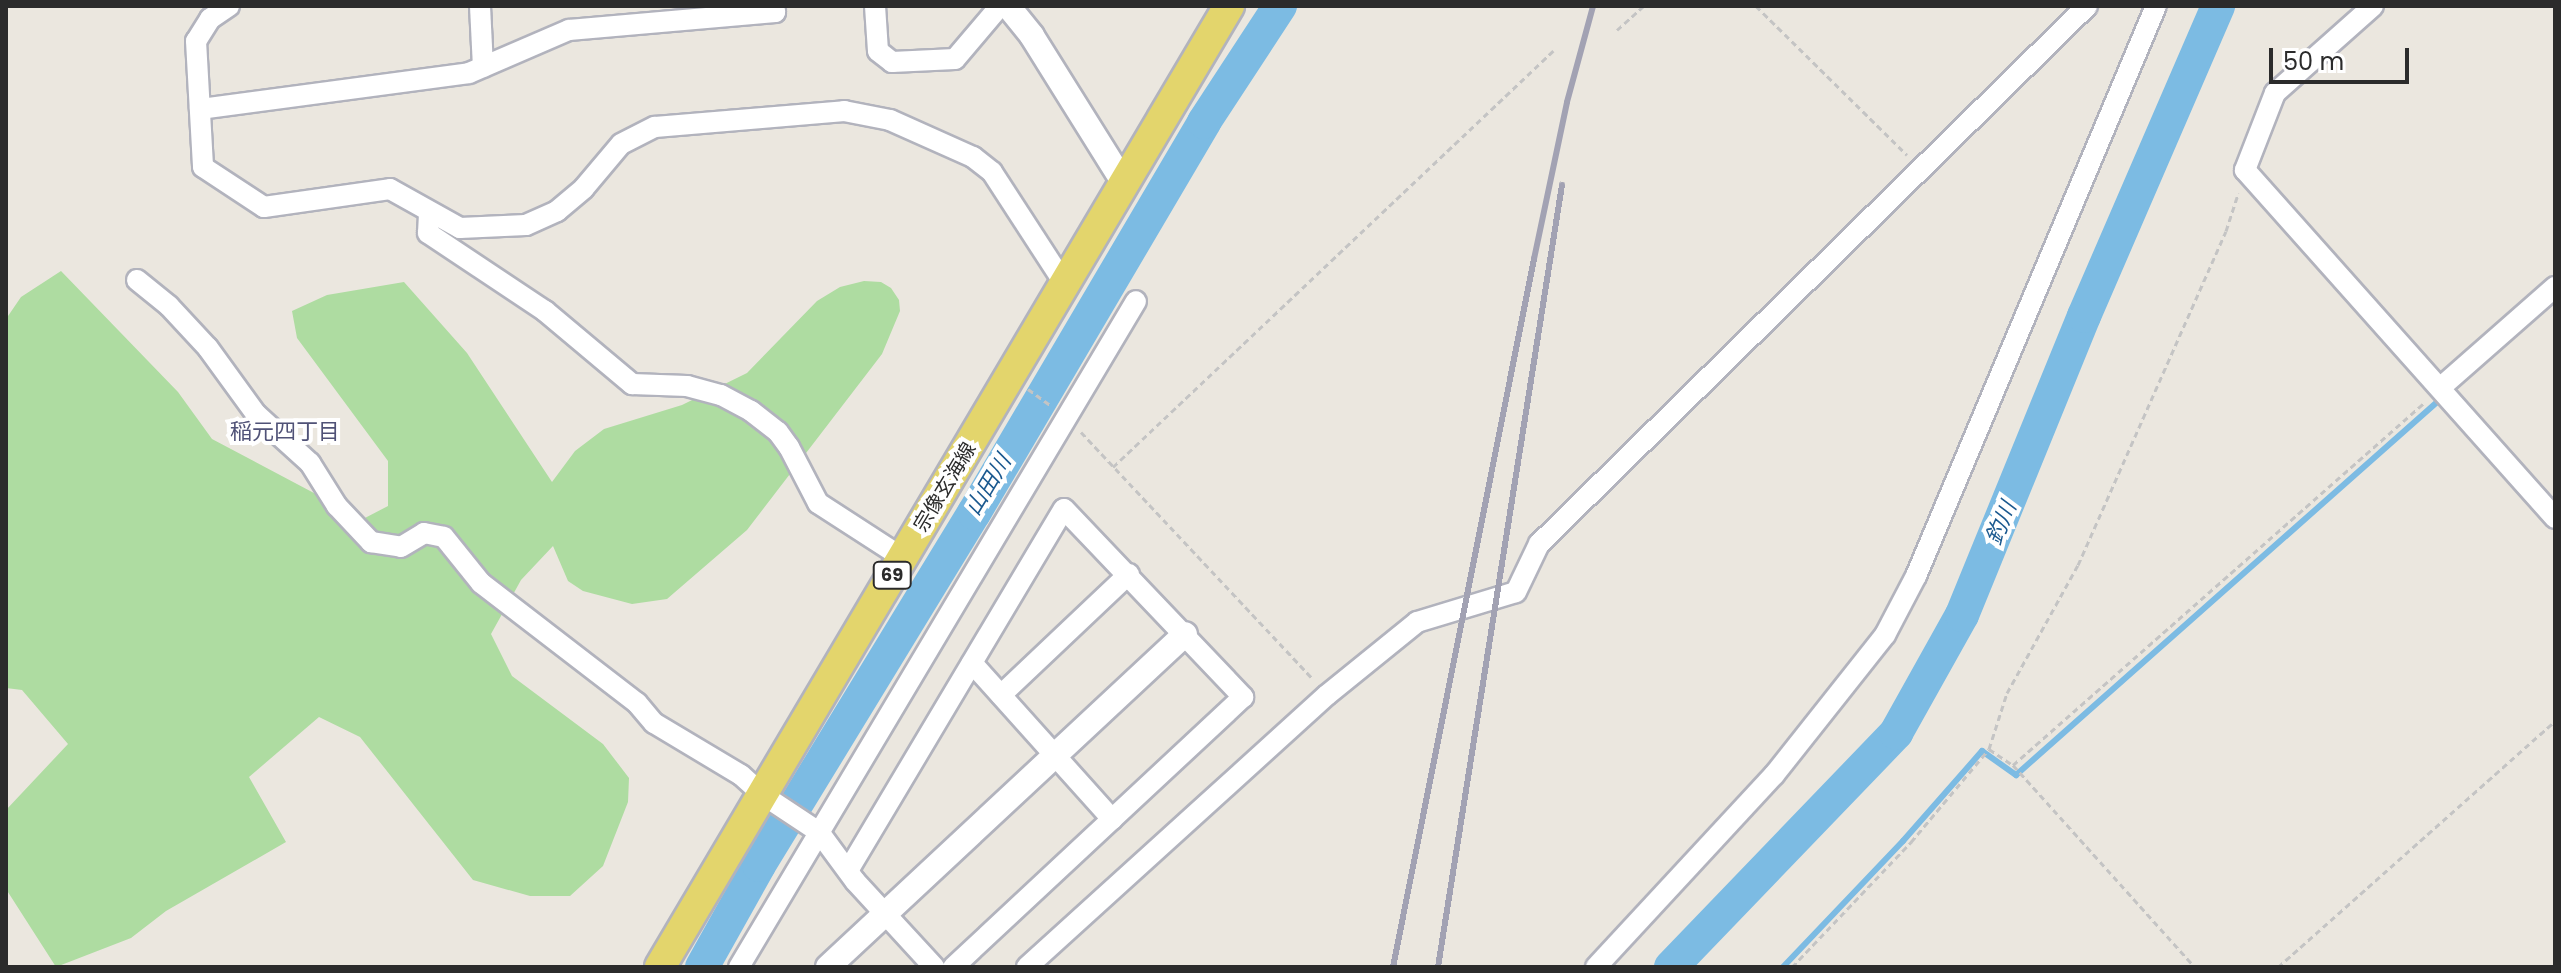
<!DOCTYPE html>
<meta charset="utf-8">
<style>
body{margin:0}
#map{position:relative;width:2561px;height:973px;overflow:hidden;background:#ebe7df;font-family:Poppins,"Noto Sans JP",sans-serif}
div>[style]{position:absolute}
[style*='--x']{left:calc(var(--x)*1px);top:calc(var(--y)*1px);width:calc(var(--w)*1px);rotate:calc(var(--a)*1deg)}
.green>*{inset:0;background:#aedca1}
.stream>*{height:6px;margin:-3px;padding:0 3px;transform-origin:3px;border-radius:3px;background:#7cbbe3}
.river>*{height:34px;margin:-17px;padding:0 17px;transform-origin:17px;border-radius:17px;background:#7cbbe3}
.path>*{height:3px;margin-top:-1.5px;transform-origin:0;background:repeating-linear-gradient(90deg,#c4c4c4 0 6px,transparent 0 10px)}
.roads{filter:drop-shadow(2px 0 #b2b3bd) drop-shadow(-2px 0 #b2b3bd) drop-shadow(0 2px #b2b3bd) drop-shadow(0 -2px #b2b3bd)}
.minor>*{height:20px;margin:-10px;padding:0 10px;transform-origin:10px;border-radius:10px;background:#fff}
.tertiary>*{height:24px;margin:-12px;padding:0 12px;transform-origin:12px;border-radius:12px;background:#fff}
.primary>*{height:30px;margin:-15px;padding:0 15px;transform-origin:15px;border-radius:15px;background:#e3d56c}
.rail>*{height:6px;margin:-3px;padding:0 3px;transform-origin:3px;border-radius:3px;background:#a2a2b3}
span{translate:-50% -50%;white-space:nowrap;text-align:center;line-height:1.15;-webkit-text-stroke:8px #fff;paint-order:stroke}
.shield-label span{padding:2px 6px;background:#fff;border:2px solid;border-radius:6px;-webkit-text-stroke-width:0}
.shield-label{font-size:18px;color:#2b2b2b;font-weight:700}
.street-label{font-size:20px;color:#2b2b2b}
.neighbourhood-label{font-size:22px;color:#505277}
.water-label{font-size:22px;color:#1b598f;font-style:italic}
.frame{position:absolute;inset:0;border:8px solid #2b2b2b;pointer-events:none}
.scale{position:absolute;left:2269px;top:48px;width:140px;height:36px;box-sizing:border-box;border:4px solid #2b2b2b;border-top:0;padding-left:10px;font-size:24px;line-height:28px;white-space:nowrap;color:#2b2b2b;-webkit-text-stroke:6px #fff;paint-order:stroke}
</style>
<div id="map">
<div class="green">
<i style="clip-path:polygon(61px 271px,178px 392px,212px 439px,363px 519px,388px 506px,388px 461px,297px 338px,292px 311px,327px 295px,404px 282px,467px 353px,552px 482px,575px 451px,604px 429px,682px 405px,747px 373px,817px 301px,840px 287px,864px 281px,881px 282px,891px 288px,899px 300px,900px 311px,882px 354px,747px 530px,667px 599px,632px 604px,583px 591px,568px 581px,553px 546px,521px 580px,491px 634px,512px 676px,603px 744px,629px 778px,628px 802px,603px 866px,570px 896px,530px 896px,473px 880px,360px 737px,319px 717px,249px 777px,286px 842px,166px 911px,131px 938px,56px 967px,6px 889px,6px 810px,68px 744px,22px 690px,6px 688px,6px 319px,21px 297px)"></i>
</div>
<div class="stream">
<i style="--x:1783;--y:967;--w:174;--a:-46.4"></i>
<i style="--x:1903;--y:841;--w:120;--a:-48.7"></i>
<i style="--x:1982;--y:751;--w:42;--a:35.2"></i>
<i style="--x:2016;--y:775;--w:572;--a:-41.53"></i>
</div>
<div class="river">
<i style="--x:702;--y:967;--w:117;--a:-60.8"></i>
<i style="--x:759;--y:865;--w:412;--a:-58.6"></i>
<i style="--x:974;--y:513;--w:454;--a:-59.5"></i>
<i style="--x:1204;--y:122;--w:139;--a:-56.8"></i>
<i style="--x:1671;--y:967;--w:325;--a:-46.1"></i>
<i style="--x:1896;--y:733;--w:135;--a:-60.8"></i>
<i style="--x:1962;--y:615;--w:323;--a:-67.8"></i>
<i style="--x:2084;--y:316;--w:338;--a:-66.6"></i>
</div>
<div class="path">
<i style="--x:1756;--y:6;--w:212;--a:44.6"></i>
<i style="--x:1617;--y:30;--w:36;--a:-42"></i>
<i style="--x:1028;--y:389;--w:29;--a:36"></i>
<i style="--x:1081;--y:432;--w:340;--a:46.8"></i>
<i style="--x:1113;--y:467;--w:606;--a:-43.39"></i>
<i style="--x:1989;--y:749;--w:29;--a:34"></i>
<i style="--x:2013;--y:765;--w:272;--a:48"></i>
<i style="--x:2013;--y:765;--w:549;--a:-41.38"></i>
<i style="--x:1792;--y:967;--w:173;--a:-46.4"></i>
<i style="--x:1911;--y:842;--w:121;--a:-50"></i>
<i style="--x:1989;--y:749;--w:59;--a:-72.2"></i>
<i style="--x:2007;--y:693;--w:146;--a:-61"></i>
<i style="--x:2078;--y:565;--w:365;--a:-66.1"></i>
<i style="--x:2226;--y:231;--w:40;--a:-72"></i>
<i style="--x:2278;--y:967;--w:370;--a:-41.6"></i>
</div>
<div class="roads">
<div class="minor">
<i style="--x:229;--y:6;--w:23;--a:146"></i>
<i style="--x:210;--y:19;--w:26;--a:122"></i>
<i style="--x:196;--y:41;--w:126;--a:86.8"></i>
<i style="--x:203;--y:167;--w:73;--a:33.3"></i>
<i style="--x:264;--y:207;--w:127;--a:-8.1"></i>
<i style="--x:390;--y:189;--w:80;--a:29.1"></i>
<i style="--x:460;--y:228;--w:66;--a:-2.6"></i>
<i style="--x:526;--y:225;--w:34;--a:-24"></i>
<i style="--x:557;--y:211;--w:35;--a:-40"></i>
<i style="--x:584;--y:188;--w:57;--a:-49.9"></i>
<i style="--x:621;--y:144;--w:38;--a:-27"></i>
<i style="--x:655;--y:127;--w:190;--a:-4.8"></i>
<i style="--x:844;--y:111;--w:47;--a:11.1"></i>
<i style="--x:890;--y:120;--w:91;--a:24"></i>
<i style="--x:973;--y:157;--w:24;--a:38"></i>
<i style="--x:992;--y:172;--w:132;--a:57"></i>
<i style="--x:480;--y:6;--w:61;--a:87.2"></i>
<i style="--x:875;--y:6;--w:45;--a:86.2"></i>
<i style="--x:878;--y:51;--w:18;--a:38"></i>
<i style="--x:892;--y:62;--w:63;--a:-2.7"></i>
<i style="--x:955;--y:59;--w:70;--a:-49.7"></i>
<i style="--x:2373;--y:6;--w:131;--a:138.4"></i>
<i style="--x:2275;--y:93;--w:83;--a:111.3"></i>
<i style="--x:2245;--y:170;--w:466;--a:48.3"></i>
<i style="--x:200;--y:109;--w:271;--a:-7.6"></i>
<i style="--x:469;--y:73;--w:109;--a:-23.3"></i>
<i style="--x:569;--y:30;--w:207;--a:-5"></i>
<i style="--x:775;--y:12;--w:6;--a:-99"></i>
<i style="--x:429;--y:214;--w:19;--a:93"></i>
<i style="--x:428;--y:233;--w:141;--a:33.7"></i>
<i style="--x:545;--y:311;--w:114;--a:40"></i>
<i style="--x:632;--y:384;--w:55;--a:2.1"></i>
<i style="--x:687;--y:386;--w:35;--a:15"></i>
<i style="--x:721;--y:395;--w:34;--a:28"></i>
<i style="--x:751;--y:411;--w:34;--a:38"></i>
<i style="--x:778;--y:432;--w:19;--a:54"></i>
<i style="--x:789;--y:447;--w:63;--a:62.6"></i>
<i style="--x:818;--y:503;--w:101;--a:32.9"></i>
<i style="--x:137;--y:280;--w:41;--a:39.1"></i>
<i style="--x:169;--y:306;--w:57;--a:47.1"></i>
<i style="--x:208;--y:348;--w:82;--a:54"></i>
<i style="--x:256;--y:414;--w:73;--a:42.2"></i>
<i style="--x:310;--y:463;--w:51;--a:57.9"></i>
<i style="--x:337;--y:506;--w:50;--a:46.6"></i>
<i style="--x:371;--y:542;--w:30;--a:9"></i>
<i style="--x:401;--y:547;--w:27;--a:-31"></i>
<i style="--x:424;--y:533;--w:20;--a:11"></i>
<i style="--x:444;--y:537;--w:59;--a:51.2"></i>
<i style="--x:481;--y:583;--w:197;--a:37.6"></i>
<i style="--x:637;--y:703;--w:26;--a:50"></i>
<i style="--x:654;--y:723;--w:101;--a:30.9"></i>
<i style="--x:741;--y:775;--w:30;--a:42"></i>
<i style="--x:763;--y:795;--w:67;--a:33.5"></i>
<i style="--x:819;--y:832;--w:61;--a:53.7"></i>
<i style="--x:855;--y:881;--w:117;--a:47.4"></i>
<i style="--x:2440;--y:388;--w:153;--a:-41.3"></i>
<i style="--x:972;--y:663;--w:210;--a:48.1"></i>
<i style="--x:1001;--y:695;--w:176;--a:-43.4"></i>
<i style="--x:849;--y:869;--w:419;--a:-59.2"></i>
<i style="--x:1064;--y:509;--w:260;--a:46.4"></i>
<i style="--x:1243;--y:697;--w:396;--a:137"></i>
<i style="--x:739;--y:967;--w:775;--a:-59.2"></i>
<i style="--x:1027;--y:967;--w:405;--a:-42.2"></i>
<i style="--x:1327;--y:695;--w:116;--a:-39"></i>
<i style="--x:1417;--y:622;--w:103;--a:-16.9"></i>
<i style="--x:1516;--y:592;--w:53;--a:-64.4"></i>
<i style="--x:1539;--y:544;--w:768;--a:-44.47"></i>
<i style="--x:1596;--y:967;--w:262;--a:-47.2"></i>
<i style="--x:1774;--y:775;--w:179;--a:-51.6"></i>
<i style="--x:1885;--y:635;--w:67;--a:-62.3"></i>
<i style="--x:1916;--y:576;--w:618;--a:-67.17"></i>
</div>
<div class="tertiary">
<i style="--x:1008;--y:6;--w:38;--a:51"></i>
<i style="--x:1032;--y:36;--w:173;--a:58"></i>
<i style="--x:828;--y:967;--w:488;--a:-43"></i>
</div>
<div class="primary">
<i style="--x:660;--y:967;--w:1117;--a:-59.37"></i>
</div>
</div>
<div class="rail">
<i style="--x:1393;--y:967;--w:722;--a:-78.74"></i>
<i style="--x:1534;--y:259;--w:160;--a:-78.1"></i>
<i style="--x:1567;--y:102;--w:99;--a:-74.8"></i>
<i style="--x:1438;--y:967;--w:792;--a:-80.99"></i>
</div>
<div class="shield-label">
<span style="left:892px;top:575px">69</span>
</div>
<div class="street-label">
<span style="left:945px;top:487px;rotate:-59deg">宗像玄海線</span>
</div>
<div class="neighbourhood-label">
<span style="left:285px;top:432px">稲元四丁目</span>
</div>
<div class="water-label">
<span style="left:988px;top:485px;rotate:-59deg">山田川</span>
<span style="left:2001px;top:523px;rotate:-67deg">釣川</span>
</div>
<div class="frame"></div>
<div class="scale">50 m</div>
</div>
